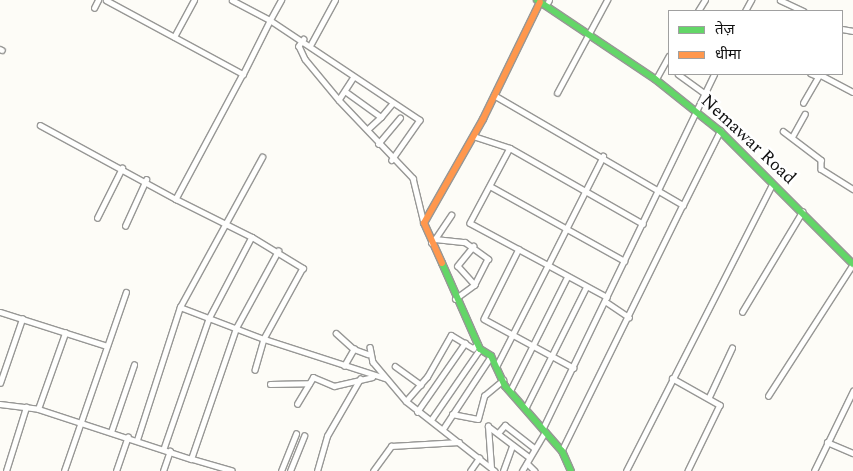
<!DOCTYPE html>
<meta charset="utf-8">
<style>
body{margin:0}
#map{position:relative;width:853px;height:471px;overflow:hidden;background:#fdfcf7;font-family:Spectral,"Noto Sans Devanagari",serif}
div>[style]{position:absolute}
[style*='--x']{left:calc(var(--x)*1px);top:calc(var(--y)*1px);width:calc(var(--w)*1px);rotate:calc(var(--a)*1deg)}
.roads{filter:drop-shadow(1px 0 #979795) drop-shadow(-1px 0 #979795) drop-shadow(0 1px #979795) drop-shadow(0 -1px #979795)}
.street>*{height:4.5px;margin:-2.25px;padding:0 2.25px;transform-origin:2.25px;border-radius:2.25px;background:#fffffe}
.fast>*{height:6px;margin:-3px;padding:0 3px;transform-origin:3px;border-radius:3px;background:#63d668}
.slow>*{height:6px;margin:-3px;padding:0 3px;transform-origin:3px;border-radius:3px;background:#ff974d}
span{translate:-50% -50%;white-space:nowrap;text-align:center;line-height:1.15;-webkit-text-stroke:5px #fff;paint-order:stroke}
.street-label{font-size:18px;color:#111}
.legend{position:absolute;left:668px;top:10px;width:175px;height:65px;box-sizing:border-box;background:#fff;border:1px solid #a0a0a0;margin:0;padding:6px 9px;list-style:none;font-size:15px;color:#111}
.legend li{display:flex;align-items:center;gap:10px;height:25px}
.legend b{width:25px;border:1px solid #a0a0a0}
</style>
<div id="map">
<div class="roads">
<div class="street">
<i style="--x:106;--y:0;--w:156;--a:28.4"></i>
<i style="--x:243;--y:74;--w:142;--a:118.2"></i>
<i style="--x:176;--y:199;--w:85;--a:26.6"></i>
<i style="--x:252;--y:237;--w:93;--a:117.7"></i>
<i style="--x:209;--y:319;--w:138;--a:109.1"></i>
<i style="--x:232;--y:0;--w:43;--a:27.8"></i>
<i style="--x:270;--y:20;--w:23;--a:-61"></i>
<i style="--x:780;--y:0;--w:26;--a:25"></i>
<i style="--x:548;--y:2;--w:2;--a:-63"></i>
<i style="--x:94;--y:8;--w:9;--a:-63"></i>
<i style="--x:698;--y:11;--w:13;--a:-58"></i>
<i style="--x:745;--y:11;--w:13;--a:-61"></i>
<i style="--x:842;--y:29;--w:11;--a:10"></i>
<i style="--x:174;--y:37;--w:42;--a:-61.6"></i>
<i style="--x:304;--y:39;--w:9;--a:126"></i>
<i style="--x:299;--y:46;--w:14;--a:65"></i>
<i style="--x:305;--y:59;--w:53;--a:50.3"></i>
<i style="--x:311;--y:44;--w:50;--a:-61.4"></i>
<i style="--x:0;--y:49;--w:2;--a:27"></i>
<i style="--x:243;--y:74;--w:60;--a:-63.4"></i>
<i style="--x:270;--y:20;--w:180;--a:33.7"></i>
<i style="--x:420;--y:120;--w:49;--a:125"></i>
<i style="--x:678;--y:74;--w:32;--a:36"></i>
<i style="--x:819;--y:74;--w:38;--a:28"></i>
<i style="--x:354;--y:77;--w:27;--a:123"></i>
<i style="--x:339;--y:100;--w:108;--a:46.5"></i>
<i style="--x:413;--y:178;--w:46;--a:76.3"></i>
<i style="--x:656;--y:79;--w:26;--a:-61"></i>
<i style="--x:345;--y:91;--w:44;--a:35.8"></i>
<i style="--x:381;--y:117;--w:17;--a:-50"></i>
<i style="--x:557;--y:93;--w:106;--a:-61.7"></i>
<i style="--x:494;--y:95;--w:219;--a:30.2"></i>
<i style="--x:683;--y:205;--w:274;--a:116.2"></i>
<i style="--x:803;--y:103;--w:30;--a:-60"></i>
<i style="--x:818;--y:77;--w:8;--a:-157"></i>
<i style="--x:40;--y:125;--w:155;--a:28.6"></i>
<i style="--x:368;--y:129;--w:18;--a:-43"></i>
<i style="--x:783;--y:131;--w:48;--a:37.3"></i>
<i style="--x:821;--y:160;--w:9;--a:90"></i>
<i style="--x:821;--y:169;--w:38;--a:32"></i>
<i style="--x:473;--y:136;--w:39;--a:18"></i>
<i style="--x:510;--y:148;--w:153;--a:29.7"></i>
<i style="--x:792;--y:137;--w:26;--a:-61"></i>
<i style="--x:378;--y:144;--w:34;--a:-50"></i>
<i style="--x:510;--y:148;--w:85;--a:118.1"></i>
<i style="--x:470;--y:223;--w:89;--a:28.3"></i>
<i style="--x:548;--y:265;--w:122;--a:-63.2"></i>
<i style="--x:490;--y:186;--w:154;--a:29.1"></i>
<i style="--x:683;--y:205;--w:83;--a:-63.4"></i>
<i style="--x:97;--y:218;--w:56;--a:-63.4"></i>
<i style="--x:125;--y:226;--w:51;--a:-65.5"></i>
<i style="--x:252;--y:237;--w:60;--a:31.3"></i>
<i style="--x:303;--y:268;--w:81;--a:118.8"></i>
<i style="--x:264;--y:339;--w:127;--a:17.9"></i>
<i style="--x:435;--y:239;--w:29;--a:-56"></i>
<i style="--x:431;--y:243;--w:6;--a:-45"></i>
<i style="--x:435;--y:239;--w:30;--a:6"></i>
<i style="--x:465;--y:242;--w:29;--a:36"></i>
<i style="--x:488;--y:259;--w:29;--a:117"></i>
<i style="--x:475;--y:285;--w:24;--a:144"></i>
<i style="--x:474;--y:246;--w:26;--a:129"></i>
<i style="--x:458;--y:266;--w:25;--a:48"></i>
<i style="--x:519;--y:249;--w:78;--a:116.6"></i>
<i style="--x:484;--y:319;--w:102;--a:28.6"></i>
<i style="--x:605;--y:301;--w:29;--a:34"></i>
<i style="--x:180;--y:307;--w:171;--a:-61.3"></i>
<i style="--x:0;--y:312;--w:112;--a:17.6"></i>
<i style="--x:742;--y:312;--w:117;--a:-59"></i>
<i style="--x:336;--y:333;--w:24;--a:42"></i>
<i style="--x:354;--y:349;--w:15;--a:20"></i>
<i style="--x:370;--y:347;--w:15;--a:79"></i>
<i style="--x:373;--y:362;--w:51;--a:49.8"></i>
<i style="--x:406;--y:401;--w:113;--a:38.2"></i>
<i style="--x:497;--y:365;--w:112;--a:-63"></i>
<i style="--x:548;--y:265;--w:67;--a:28.5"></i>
<i style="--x:344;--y:366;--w:20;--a:-60"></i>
<i style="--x:395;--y:366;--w:32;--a:36"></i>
<i style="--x:672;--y:378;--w:55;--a:29.4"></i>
<i style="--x:720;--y:405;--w:73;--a:115.9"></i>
<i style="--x:0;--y:383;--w:68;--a:-71"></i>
<i style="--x:270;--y:384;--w:39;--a:-1"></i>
<i style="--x:510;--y:391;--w:127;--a:-63.4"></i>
<i style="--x:768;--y:396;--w:157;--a:-57.2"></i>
<i style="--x:709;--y:397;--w:54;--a:-64.9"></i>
<i style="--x:406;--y:401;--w:32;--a:-49"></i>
<i style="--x:427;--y:377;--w:48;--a:-60.3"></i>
<i style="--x:451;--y:335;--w:26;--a:31"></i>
<i style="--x:473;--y:348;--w:6;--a:-39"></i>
<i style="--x:0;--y:404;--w:38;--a:7"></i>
<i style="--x:38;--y:409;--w:161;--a:18.1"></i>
<i style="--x:297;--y:404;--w:31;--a:-59"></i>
<i style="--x:313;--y:377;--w:23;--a:23"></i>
<i style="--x:334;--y:386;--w:39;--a:-13"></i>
<i style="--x:38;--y:409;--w:81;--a:-70.4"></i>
<i style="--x:525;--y:409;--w:136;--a:-63.4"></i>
<i style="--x:417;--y:412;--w:84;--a:-55.2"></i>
<i style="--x:452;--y:414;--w:26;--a:11"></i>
<i style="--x:478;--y:419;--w:24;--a:-75"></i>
<i style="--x:484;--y:396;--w:25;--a:-40"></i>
<i style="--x:431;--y:420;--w:86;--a:-55.4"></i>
<i style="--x:543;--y:428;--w:393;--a:-64.2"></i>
<i style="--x:443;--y:429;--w:87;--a:-56.7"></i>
<i style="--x:111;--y:432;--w:71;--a:-71.1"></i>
<i style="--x:499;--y:432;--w:9;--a:-49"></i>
<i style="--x:505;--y:425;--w:36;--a:38"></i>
<i style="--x:137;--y:440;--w:140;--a:-72.1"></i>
<i style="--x:180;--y:307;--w:90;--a:20.9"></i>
<i style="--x:264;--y:339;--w:32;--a:106"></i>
<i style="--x:827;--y:442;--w:28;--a:23"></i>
<i style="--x:527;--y:463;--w:11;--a:45"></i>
<i style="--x:491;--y:468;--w:42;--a:-94.1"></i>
<i style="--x:488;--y:426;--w:51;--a:37.1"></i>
<i style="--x:6;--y:471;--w:67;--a:-72.6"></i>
<i style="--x:64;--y:471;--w:189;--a:-70.9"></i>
<i style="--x:116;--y:471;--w:36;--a:-71"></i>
<i style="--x:163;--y:471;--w:21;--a:-71"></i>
<i style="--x:232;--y:471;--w:43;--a:-163.7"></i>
<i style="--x:191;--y:459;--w:139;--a:-71"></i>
<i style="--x:236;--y:328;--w:88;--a:-61.4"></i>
<i style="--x:281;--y:471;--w:40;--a:-68"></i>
<i style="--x:290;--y:471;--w:38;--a:-68"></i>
<i style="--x:317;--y:471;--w:36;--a:-74"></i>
<i style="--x:327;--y:436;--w:66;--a:-59.9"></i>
<i style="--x:373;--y:471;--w:31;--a:-54"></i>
<i style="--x:391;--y:446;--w:68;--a:-3.4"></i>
<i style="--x:470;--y:471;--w:16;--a:-55"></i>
<i style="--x:503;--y:471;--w:27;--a:-70"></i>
<i style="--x:522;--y:471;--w:45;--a:-59.5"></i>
<i style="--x:626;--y:471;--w:322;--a:-63"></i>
<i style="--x:814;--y:471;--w:89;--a:-64"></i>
</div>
<div class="fast">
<i style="--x:537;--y:0;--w:142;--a:33.8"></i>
<i style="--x:655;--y:79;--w:83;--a:38.7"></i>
<i style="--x:720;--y:131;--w:188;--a:45"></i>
<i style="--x:442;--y:263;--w:94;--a:66.2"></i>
<i style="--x:480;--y:349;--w:13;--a:32"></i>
<i style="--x:491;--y:356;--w:33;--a:65"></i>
<i style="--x:505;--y:386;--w:86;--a:48.8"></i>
<i style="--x:562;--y:451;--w:22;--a:66"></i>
</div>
<div class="slow">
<i style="--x:442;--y:263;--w:44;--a:-114.2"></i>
<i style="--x:424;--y:223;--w:120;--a:-60.4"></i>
<i style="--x:483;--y:119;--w:130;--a:-64"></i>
</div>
</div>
<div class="street-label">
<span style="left:748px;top:140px;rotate:43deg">Nemawar Road</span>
</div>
<ul class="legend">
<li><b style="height:6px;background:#63d668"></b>तेज़</li>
<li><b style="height:6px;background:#ff974d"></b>धीमा</li>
</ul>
</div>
